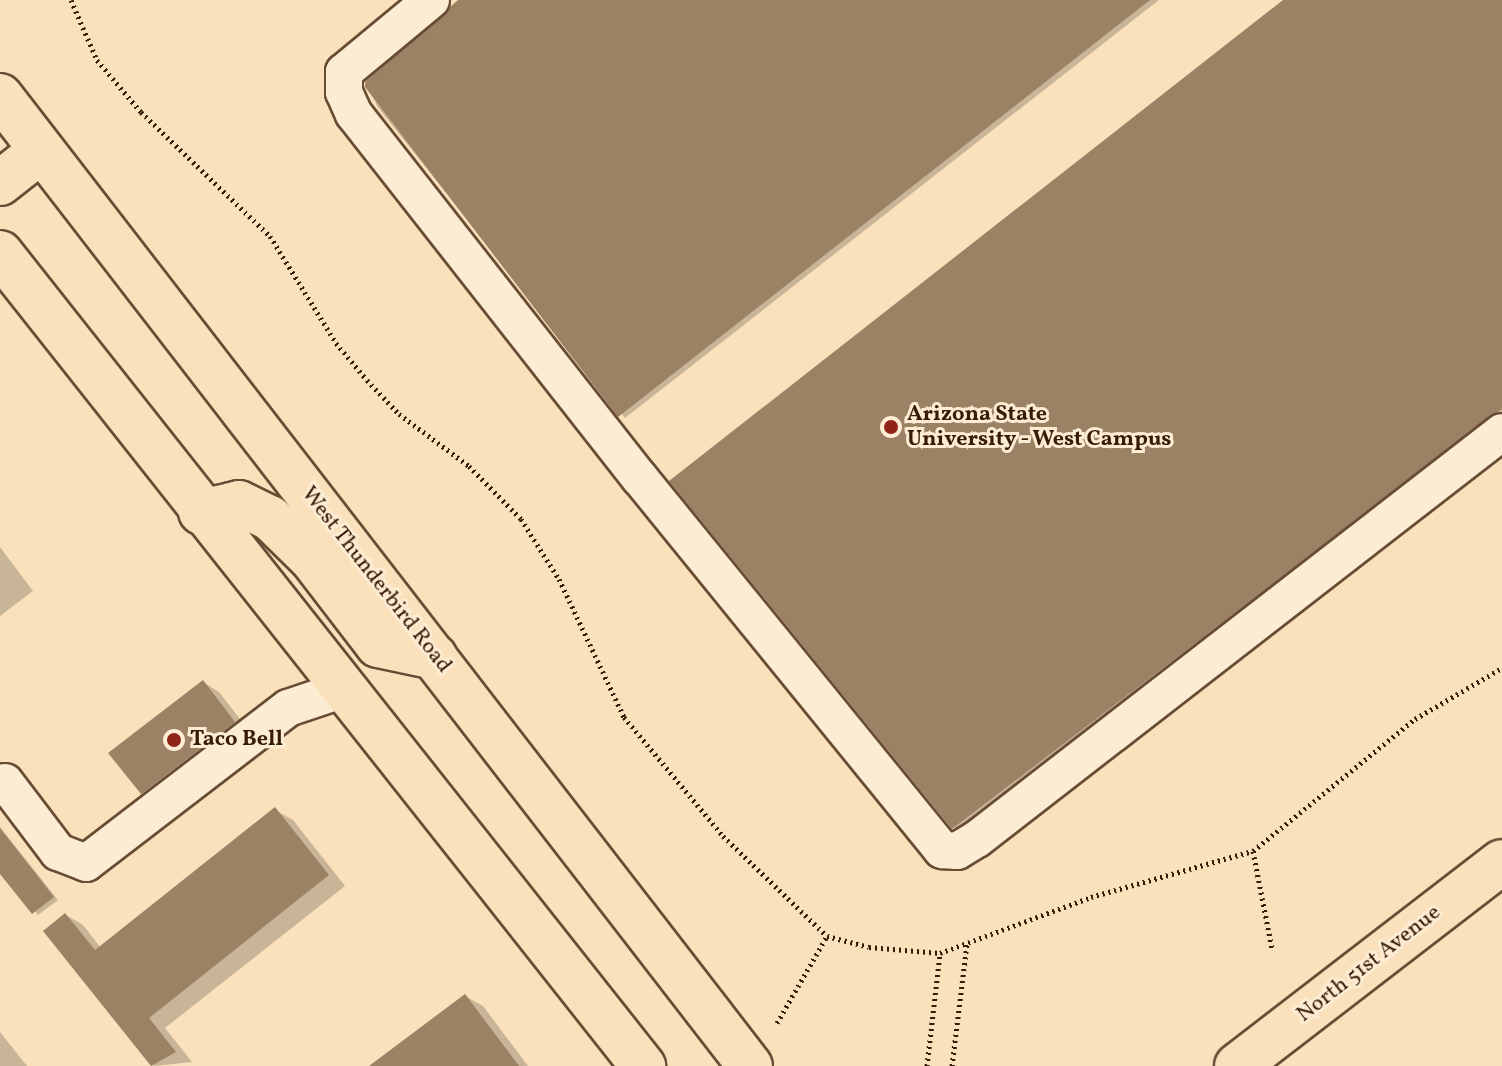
<!DOCTYPE html>
<style>
body{margin:0}
#map{position:relative;width:1502px;height:1066px;overflow:hidden;background:#fae1bc;font-family:Vollkorn,serif}
div>[style]{position:absolute}
[style*='--x']{left:calc(var(--x)*1px);top:calc(var(--y)*1px);width:calc(var(--w)*1px);rotate:calc(var(--a)*1deg)}
.shadow>*{inset:0;background:#0003}
.building>*{inset:0;background:#9c8265}
.path>*{height:5px;margin-top:-2.5px;transform-origin:0;background:repeating-linear-gradient(90deg,#371b06 0 2px,transparent 0 6px)}
.roads{filter:drop-shadow(2px 0 #684c34) drop-shadow(-2px 0 #684c34) drop-shadow(0 2px #684c34) drop-shadow(0 -2px #684c34)}
.minor>*{height:36px;margin:-18px;padding:0 18px;transform-origin:18px;border-radius:18px;background:#fcecd3}
.major>*{height:44px;margin:-22px;padding:0 22px;transform-origin:22px;border-radius:22px;background:#fae1bc}
.dots>*{width:22px;height:22px;translate:-50% -50%;box-sizing:border-box;border:4px solid #fcecd3;border-radius:50%}
span{translate:-50% -50%;white-space:nowrap;text-align:center;line-height:1.15;-webkit-text-stroke:6px #fcecd3;paint-order:stroke}
.poi-label{font-size:22px;color:#371b06;font-weight:700}
.left{translate:0 -50%;text-align:left}
.street-label{font-size:22px;color:#371b06}
</style>
<div id="map">
<div class="shadow">
<i style="clip-path:polygon(461px 0,1159px 0,625px 418px,377px 106px,367px 82px)"></i>
<i style="clip-path:polygon(1287px 0,1502px 0,1502px 414px,958px 831px,672px 481px)"></i>
<i style="clip-path:polygon(0 547px,33px 591px,0 616px)"></i>
<i style="clip-path:polygon(203px 682px,219px 692px,250px 732px,158px 802px,142px 793px)"></i>
<i style="clip-path:polygon(275px 810px,293px 820px,345px 886px,165px 1028px,192px 1062px,154px 1066px,46px 931px,66px 915px,83px 925px,101px 948px)"></i>
<i style="clip-path:polygon(0 827px,58px 900px,38px 915px,0 870px)"></i>
<i style="clip-path:polygon(465px 996px,483px 1006px,528px 1066px,373px 1066px)"></i>
<i style="clip-path:polygon(0 1032px,27px 1066px,0 1066px)"></i>
</div>
<div class="building">
<i style="clip-path:polygon(458px 0,1150px 0,618px 417px,365px 87px,365px 82px)"></i>
<i style="clip-path:polygon(1283px 0,1502px 0,1502px 409px,952px 829px,669px 481px)"></i>
<i style="clip-path:polygon(203px 680px,235px 722px,141px 794px,108px 753px)"></i>
<i style="clip-path:polygon(275px 807px,329px 875px,149px 1018px,176px 1052px,151px 1066px,43px 931px,65px 913px,95px 950px)"></i>
<i style="clip-path:polygon(0 828px,54px 897px,32px 914px,0 874px)"></i>
<i style="clip-path:polygon(465px 994px,519px 1066px,369px 1066px)"></i>
</div>
<div class="path">
<i style="--x:71;--y:0;--w:65;--a:66.6"></i>
<i style="--x:97;--y:60;--w:68;--a:49.8"></i>
<i style="--x:141;--y:112;--w:179;--a:43.9"></i>
<i style="--x:270;--y:236;--w:126;--a:58.3"></i>
<i style="--x:336;--y:343;--w:48;--a:50"></i>
<i style="--x:367;--y:380;--w:47;--a:46.7"></i>
<i style="--x:399;--y:414;--w:87;--a:36.6"></i>
<i style="--x:469;--y:466;--w:74;--a:45.5"></i>
<i style="--x:521;--y:519;--w:71;--a:57.7"></i>
<i style="--x:559;--y:579;--w:153;--a:64.8"></i>
<i style="--x:624;--y:717;--w:155;--a:50.2"></i>
<i style="--x:723;--y:836;--w:144;--a:43.9"></i>
<i style="--x:827;--y:936;--w:43;--a:14.7"></i>
<i style="--x:869;--y:947;--w:71;--a:4.8"></i>
<i style="--x:940;--y:953;--w:161;--a:-20.3"></i>
<i style="--x:1091;--y:897;--w:168;--a:-15.9"></i>
<i style="--x:1253;--y:851;--w:209;--a:-39.2"></i>
<i style="--x:1415;--y:719;--w:101;--a:-30.4"></i>
<i style="--x:1253;--y:851;--w:100;--a:79"></i>
<i style="--x:777;--y:1023;--w:100;--a:-60.1"></i>
<i style="--x:927;--y:1066;--w:114;--a:-83.4"></i>
<i style="--x:952;--y:1066;--w:123;--a:-83"></i>
</div>
<div class="roads">
<div class="minor">
<i style="--x:431;--y:0;--w:113;--a:140.4"></i>
<i style="--x:344;--y:72;--w:20;--a:90"></i>
<i style="--x:344;--y:92;--w:24;--a:66"></i>
<i style="--x:354;--y:114;--w:462;--a:51.9"></i>
<i style="--x:639;--y:477;--w:481;--a:50.9"></i>
<i style="--x:942;--y:850;--w:15;--a:4"></i>
<i style="--x:957;--y:851;--w:23;--a:-31"></i>
<i style="--x:977;--y:839;--w:664;--a:-37.78"></i>
<i style="--x:5;--y:782;--w:88;--a:52.9"></i>
<i style="--x:58;--y:852;--w:30;--a:21"></i>
<i style="--x:86;--y:863;--w:255;--a:-37.5"></i>
<i style="--x:288;--y:708;--w:59;--a:-18.7"></i>
</div>
<div class="major">
<i style="--x:0;--y:96;--w:1226;--a:52.29"></i>
<i style="--x:0;--y:183;--w:53;--a:-38.2"></i>
<i style="--x:0;--y:253;--w:1037;--a:51.66"></i>
<i style="--x:201;--y:512;--w:39;--a:-13"></i>
<i style="--x:239;--y:503;--w:34;--a:26"></i>
<i style="--x:270;--y:518;--w:59;--a:44.3"></i>
<i style="--x:312;--y:559;--w:108;--a:52.5"></i>
<i style="--x:378;--y:645;--w:58;--a:11.9"></i>
<i style="--x:1237;--y:1066;--w:334;--a:-37.6"></i>
</div>
</div>
<div class="dots">
<i style="left:891px;top:427px;background:#8f2418"></i>
<i style="left:174px;top:740px;background:#8f2418"></i>
</div>
<div class="poi-label">
<span class="left" style="left:907px;top:427px">Arizona State<br>University - West Campus</span>
<span class="left" style="left:190px;top:740px">Taco Bell</span>
</div>
<div class="street-label">
<span style="left:376px;top:580px;rotate:52deg">West Thunderbird Road</span>
<span style="left:1369px;top:964px;rotate:-38deg">North 51st Avenue</span>
</div>
</div>
